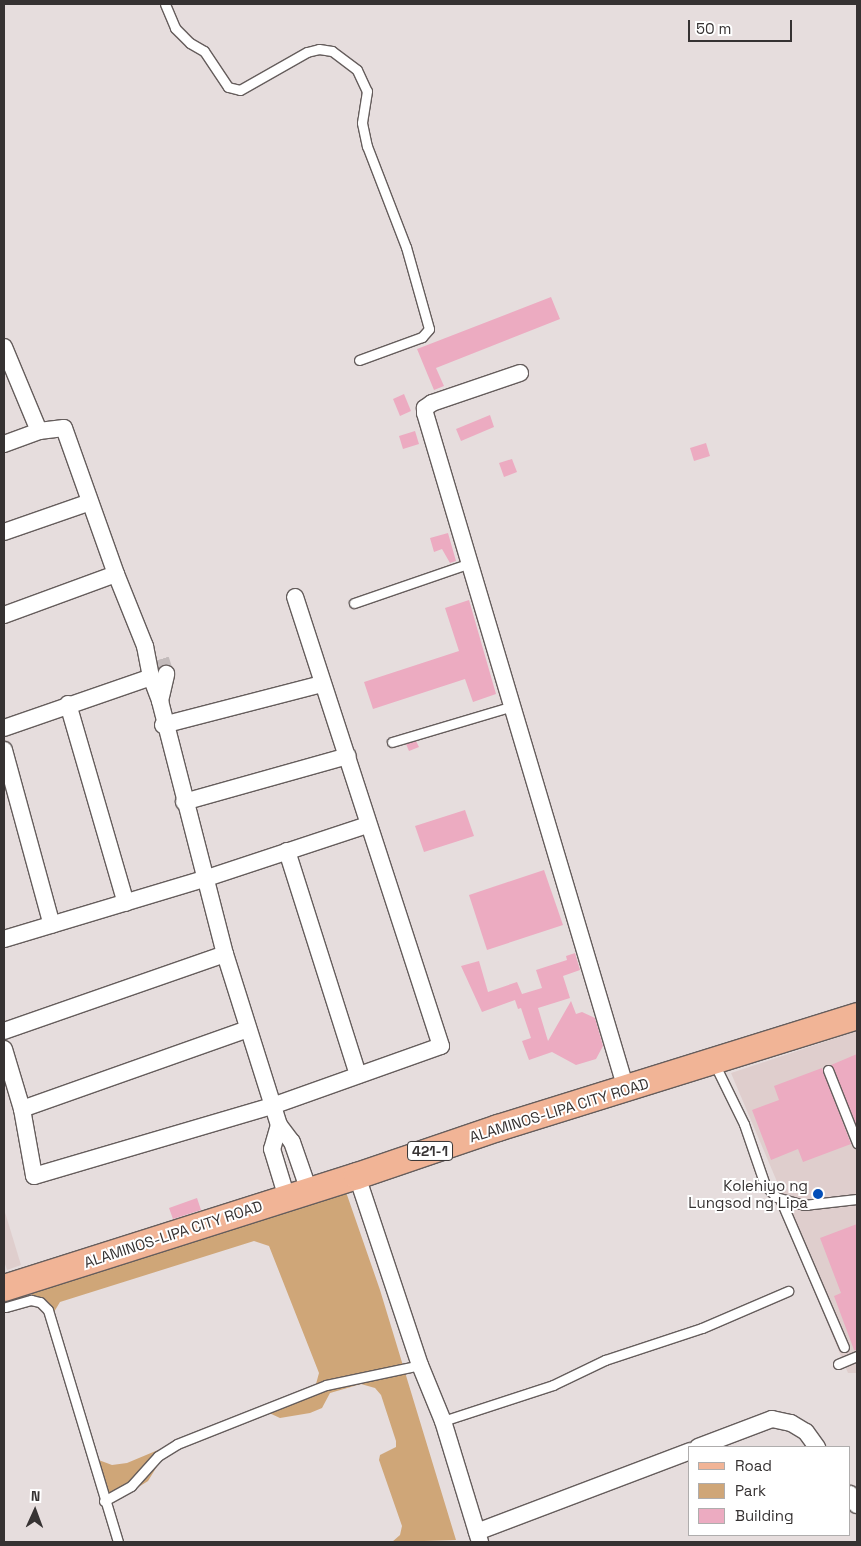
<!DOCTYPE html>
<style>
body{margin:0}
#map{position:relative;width:861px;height:1546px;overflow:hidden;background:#e6dddd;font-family:"Space Grotesk",sans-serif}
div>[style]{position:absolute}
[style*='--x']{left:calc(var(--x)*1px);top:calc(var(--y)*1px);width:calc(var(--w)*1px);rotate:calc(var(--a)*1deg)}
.built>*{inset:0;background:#dfcecd}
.green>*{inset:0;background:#cfa678}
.building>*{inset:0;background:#ecabc1}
.street-tunnel>*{height:16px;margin-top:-8px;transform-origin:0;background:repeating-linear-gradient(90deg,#c3bbbb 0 16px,transparent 0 24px)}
.roads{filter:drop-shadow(1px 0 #655d5c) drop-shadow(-1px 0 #655d5c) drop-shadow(0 1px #655d5c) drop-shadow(0 -1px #655d5c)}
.lane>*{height:9px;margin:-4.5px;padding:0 4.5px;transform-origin:4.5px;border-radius:4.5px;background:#fff}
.street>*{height:16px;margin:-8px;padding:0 8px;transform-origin:8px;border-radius:8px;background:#fff}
.primary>*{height:26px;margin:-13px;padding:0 13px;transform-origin:13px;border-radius:13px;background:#f1b496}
.dots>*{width:14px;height:14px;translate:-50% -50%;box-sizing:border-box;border:2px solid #fff;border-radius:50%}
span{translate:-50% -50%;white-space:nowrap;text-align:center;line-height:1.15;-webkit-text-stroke:4px #fff;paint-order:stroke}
.shield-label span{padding:1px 4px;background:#fff;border:1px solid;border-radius:4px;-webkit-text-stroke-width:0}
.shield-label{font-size:14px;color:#363232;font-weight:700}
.street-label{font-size:15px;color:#363232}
.poi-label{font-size:15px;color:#363232}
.right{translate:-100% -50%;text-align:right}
.frame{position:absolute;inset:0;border:5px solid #363232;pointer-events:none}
.legend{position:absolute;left:688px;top:1446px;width:162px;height:90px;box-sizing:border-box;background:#fff;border:1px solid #afadad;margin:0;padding:6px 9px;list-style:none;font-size:15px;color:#363232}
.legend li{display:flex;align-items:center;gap:10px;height:25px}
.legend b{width:25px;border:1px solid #afadad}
.north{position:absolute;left:10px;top:1486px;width:50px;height:50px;-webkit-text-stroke:4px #fff;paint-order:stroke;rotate:2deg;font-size:14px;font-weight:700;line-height:20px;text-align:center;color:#363232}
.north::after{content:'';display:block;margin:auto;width:18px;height:22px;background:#363232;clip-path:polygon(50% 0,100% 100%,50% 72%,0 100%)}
.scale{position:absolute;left:688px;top:20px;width:104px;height:22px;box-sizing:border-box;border:2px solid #363232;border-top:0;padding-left:6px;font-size:15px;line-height:18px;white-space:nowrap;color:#363232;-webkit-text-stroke:4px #fff;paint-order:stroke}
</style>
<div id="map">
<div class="built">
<i style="clip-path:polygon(857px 1031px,857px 1373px,848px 1373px,778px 1205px,778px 1184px,731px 1073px)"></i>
<i style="clip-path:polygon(4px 1209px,21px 1265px,7px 1270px,4px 1261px)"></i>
</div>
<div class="green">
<i style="clip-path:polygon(346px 1192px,380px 1290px,456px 1540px,392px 1542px,400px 1535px,402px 1526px,379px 1460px,380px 1455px,396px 1447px,396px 1441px,381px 1395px,375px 1388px,361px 1384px,330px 1393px,322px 1408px,310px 1413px,280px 1418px,267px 1412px,172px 1451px,161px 1460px,148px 1481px,113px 1503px,96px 1459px,112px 1465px,127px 1463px,316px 1384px,319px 1373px,269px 1246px,254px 1241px,60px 1302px,54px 1312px,50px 1304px,44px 1299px,33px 1298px,31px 1293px)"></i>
</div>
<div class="building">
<i style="clip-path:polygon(551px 297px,560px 319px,436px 368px,444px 386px,434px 390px,417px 349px)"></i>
<i style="clip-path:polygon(404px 394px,411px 411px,400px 416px,393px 399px)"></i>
<i style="clip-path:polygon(490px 415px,494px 427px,461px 441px,456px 429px)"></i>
<i style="clip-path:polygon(415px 431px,419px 444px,403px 449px,399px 436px)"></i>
<i style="clip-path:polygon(706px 443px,710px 456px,694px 461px,690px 448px)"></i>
<i style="clip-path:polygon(512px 459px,517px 472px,504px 477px,499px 463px)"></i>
<i style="clip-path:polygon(448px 533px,456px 561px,450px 563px,442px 549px,434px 552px,430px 538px)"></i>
<i style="clip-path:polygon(469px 600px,496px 694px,473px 702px,465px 679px,373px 709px,364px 682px,459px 651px,445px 608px)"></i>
<i style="clip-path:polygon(416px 741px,419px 747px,409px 751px,406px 744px)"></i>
<i style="clip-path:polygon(465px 810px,474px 836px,424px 852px,415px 826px)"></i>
<i style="clip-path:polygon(544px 870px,563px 925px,487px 950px,469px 895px)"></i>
<i style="clip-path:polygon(575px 953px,580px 970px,563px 976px,570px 998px,538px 1008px,548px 1041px,571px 1001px,576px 1014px,582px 1012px,595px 1018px,603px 1046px,596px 1059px,576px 1065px,552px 1052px,529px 1060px,522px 1041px,531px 1038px,521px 1008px,518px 1009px,515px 1000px,482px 1012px,461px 966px,479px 961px,488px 992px,517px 982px,522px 994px,542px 988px,536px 970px,567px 960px,566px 956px)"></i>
<i style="clip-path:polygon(857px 1054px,857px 1127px,831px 1065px)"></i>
<i style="clip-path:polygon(822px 1068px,851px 1144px,803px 1162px,798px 1149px,771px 1160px,752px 1110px,779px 1100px,774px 1086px)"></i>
<i style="clip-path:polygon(197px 1198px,201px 1210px,173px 1219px,169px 1208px)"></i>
<i style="clip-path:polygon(857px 1224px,857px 1350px,854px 1350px,834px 1296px,841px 1293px,820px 1238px)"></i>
</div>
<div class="street-tunnel">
<i style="--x:161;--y:659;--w:16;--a:72"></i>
</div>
<div class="roads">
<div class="lane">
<i style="--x:165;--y:4;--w:26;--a:67"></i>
<i style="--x:175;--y:28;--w:21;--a:45"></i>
<i style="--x:190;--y:43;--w:16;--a:30"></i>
<i style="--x:204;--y:51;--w:43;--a:56.3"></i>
<i style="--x:228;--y:87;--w:12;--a:14"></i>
<i style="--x:240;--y:90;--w:77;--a:-29.6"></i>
<i style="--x:307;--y:52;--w:12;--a:-14"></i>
<i style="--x:319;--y:49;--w:13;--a:9"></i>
<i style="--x:332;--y:51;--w:31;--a:37"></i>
<i style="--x:357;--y:70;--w:23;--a:65"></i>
<i style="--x:367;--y:91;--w:32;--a:99"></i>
<i style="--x:362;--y:123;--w:24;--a:78"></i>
<i style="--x:367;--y:146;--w:108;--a:68.9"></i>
<i style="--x:406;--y:247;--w:85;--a:74.3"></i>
<i style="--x:429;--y:329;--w:11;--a:131"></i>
<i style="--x:422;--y:337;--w:67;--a:159.9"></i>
<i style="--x:354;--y:603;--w:123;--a:-19"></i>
<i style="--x:392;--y:742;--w:126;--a:-16.6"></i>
<i style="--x:714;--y:1063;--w:68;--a:63.8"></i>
<i style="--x:744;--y:1124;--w:65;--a:71"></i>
<i style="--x:765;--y:1185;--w:16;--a:47"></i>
<i style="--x:776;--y:1197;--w:29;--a:16"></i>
<i style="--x:804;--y:1205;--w:53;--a:-6.5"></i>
<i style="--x:828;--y:1070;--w:79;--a:68.3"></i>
<i style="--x:781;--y:1201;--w:159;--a:66.7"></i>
<i style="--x:6;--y:1307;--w:26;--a:-16"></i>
<i style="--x:31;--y:1300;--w:9;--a:13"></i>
<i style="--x:40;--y:1302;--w:11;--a:45"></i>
<i style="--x:48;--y:1310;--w:242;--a:73.2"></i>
<i style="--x:838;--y:1364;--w:21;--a:-23"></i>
<i style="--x:443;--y:1421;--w:116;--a:-18.1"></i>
<i style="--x:553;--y:1385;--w:58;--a:-25.7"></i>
<i style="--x:605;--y:1360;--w:102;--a:-18.3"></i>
<i style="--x:702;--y:1328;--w:94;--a:-23.3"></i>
<i style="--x:104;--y:1501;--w:31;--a:-29"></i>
<i style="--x:131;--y:1486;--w:40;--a:-48"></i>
<i style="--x:158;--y:1456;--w:22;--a:-32"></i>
<i style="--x:177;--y:1444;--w:160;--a:-21.6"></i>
<i style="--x:326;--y:1385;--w:96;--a:-12"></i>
</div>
<div class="street">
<i style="--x:4;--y:347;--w:91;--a:67.4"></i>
<i style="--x:520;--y:373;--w:93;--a:161.2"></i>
<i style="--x:432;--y:403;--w:9;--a:144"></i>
<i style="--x:425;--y:408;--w:5;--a:90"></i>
<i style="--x:425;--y:413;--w:705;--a:73.44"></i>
<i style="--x:4;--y:444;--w:37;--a:-20"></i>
<i style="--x:39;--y:431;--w:25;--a:-7"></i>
<i style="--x:64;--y:428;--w:155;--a:70.4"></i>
<i style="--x:116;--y:574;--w:78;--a:68.1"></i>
<i style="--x:145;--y:646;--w:32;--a:79"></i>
<i style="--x:151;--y:677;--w:26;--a:69"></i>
<i style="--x:160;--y:701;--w:261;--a:75.6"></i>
<i style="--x:225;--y:954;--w:179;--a:72.5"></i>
<i style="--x:279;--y:1125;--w:21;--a:53"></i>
<i style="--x:292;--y:1142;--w:52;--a:70.9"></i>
<i style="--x:4;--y:532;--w:91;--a:-19.2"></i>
<i style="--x:4;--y:615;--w:119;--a:-20.1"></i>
<i style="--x:160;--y:701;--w:28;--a:-77"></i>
<i style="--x:68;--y:704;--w:207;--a:73.8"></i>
<i style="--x:163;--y:725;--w:164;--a:-14.5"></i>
<i style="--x:4;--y:728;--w:156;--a:-19.1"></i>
<i style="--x:4;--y:750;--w:181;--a:74.7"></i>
<i style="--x:184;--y:802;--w:170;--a:-15.7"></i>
<i style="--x:287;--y:851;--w:235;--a:72.4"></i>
<i style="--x:4;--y:939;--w:209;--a:-16.7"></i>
<i style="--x:204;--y:879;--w:172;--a:-18.3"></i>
<i style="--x:4;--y:1031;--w:234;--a:-19.2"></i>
<i style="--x:4;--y:1049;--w:63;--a:73.3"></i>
<i style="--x:22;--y:1109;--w:68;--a:79.8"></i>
<i style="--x:34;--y:1176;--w:251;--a:-16.4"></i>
<i style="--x:275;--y:1105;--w:176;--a:-19.6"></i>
<i style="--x:441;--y:1046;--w:472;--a:-108"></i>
<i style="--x:22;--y:1109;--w:240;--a:-19.5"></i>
<i style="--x:279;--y:1125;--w:25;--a:106"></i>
<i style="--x:272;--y:1149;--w:51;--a:73"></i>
<i style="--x:357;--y:1176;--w:199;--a:71.6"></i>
<i style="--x:420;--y:1365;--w:61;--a:67.7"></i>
<i style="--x:443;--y:1421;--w:127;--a:73"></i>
<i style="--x:698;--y:1447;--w:79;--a:-20.7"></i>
<i style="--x:772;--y:1419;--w:19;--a:12"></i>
<i style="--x:791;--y:1423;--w:17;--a:31"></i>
<i style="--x:806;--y:1432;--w:19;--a:54"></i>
<i style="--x:850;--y:1494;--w:13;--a:58"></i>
<i style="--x:477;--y:1532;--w:228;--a:-20.8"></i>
</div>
<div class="primary">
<i style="--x:4;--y:1288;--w:370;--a:-17.6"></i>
<i style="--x:357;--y:1176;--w:149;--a:-18.8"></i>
<i style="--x:498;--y:1128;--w:376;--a:-17.3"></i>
</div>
</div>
<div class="dots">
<i style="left:818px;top:1194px;background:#034eb8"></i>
</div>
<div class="shield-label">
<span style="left:430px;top:1151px">421-1</span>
</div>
<div class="street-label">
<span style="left:559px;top:1110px;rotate:-17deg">ALAMINOS-LIPA CITY ROAD</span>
<span style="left:173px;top:1234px;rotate:-18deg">ALAMINOS-LIPA CITY ROAD</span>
</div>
<div class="poi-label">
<span class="right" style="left:808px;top:1194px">Kolehiyo ng<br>Lungsod ng Lipa</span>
</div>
<div class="frame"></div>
<ul class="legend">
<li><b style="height:6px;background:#f1b496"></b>Road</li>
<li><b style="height:14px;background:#cfa678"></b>Park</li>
<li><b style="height:14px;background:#ecabc1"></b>Building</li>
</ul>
<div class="north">N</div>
<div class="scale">50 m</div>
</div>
